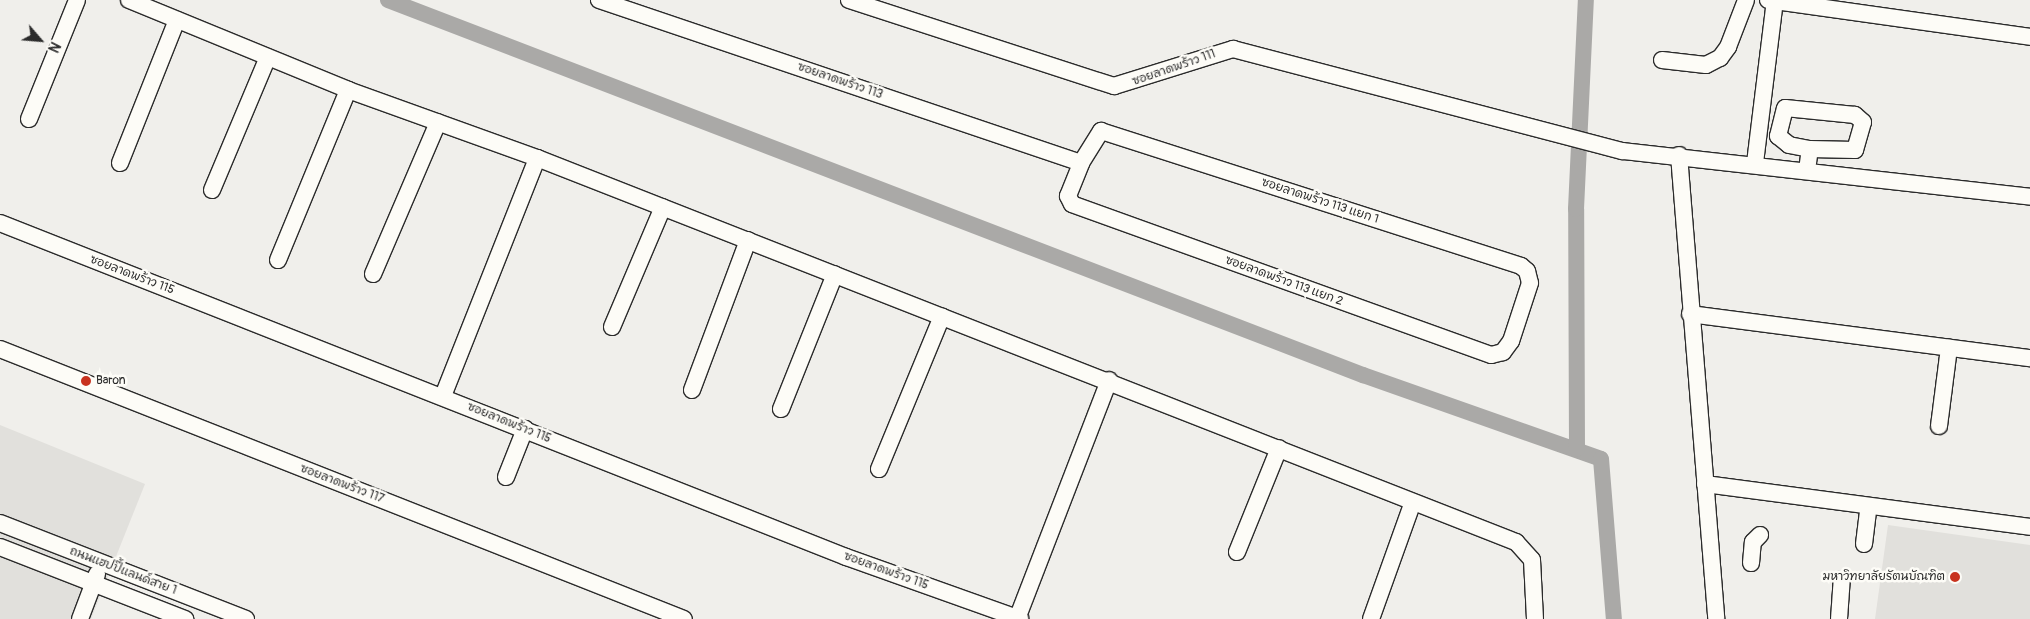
<!DOCTYPE html>
<meta charset="utf-8">
<style>
body{margin:0}
#map{position:relative;width:2030px;height:619px;overflow:hidden;background:#f0efeb;font-family:Pangolin,"Playpen Sans Thai",sans-serif}
div>[style]{position:absolute}
[style*='--x']{left:calc(var(--x)*1px);top:calc(var(--y)*1px);width:calc(var(--w)*1px);rotate:calc(var(--a)*1deg)}
.built>*{inset:0;background:#e1e0dc}
.canal>*{height:16px;margin:-8px;padding:0 8px;transform-origin:8px;border-radius:8px;background:#aaa9a7}
.roads{filter:drop-shadow(1px 0 #2b2b2b) drop-shadow(-1px 0 #2b2b2b) drop-shadow(0 1px #2b2b2b) drop-shadow(0 -1px #2b2b2b)}
.minor>*{height:16px;margin:-8px;padding:0 8px;transform-origin:8px;border-radius:8px;background:#fdfcf7}
.dots>*{width:14px;height:14px;translate:-50% -50%;box-sizing:border-box;border:2px solid #fdfcf7;border-radius:50%}
span{translate:-50% -50%;white-space:nowrap;text-align:center;line-height:1.15;-webkit-text-stroke:5px #fdfcf7;paint-order:stroke}
.street-label{font-size:12px;color:#2b2b2b}
.poi-label{font-size:12px;color:#2b2b2b}
.left{translate:0 -50%;text-align:left}
.right{translate:-100% -50%;text-align:right}
.north{position:absolute;left:15px;top:15px;width:50px;height:50px;-webkit-text-stroke:4px #fdfcf7;paint-order:stroke;rotate:117deg;font-size:14px;font-weight:700;line-height:20px;text-align:center;color:#2b2b2b}
.north::after{content:'';display:block;margin:auto;width:18px;height:22px;background:#2b2b2b;clip-path:polygon(50% 0,100% 100%,50% 72%,0 100%)}
</style>
<div id="map">
<div class="built">
<i style="clip-path:polygon(0 425px,145px 484px,91px 619px,0 619px)"></i>
<i style="clip-path:polygon(1888px 525px,2030px 545px,2030px 619px,1875px 619px)"></i>
</div>
<div class="canal">
<i style="--x:388;--y:0;--w:1045;--a:21.04"></i>
<i style="--x:1363;--y:375;--w:252;--a:19.4"></i>
<i style="--x:1601;--y:459;--w:161;--a:85.4"></i>
<i style="--x:1577;--y:449;--w:240;--a:-90.2"></i>
<i style="--x:1576;--y:209;--w:209;--a:-87.3"></i>
</div>
<div class="roads">
<div class="minor">
<i style="--x:129;--y:0;--w:237;--a:22.3"></i>
<i style="--x:348;--y:90;--w:201;--a:19.8"></i>
<i style="--x:537;--y:158;--w:1052;--a:21.42"></i>
<i style="--x:1516;--y:542;--w:24;--a:48"></i>
<i style="--x:1532;--y:560;--w:59;--a:87.1"></i>
<i style="--x:599;--y:0;--w:509;--a:18.68"></i>
<i style="--x:849;--y:0;--w:279;--a:18"></i>
<i style="--x:1114;--y:86;--w:125;--a:-17.3"></i>
<i style="--x:1233;--y:49;--w:403;--a:14.7"></i>
<i style="--x:1623;--y:151;--w:410;--a:6.4"></i>
<i style="--x:1768;--y:0;--w:265;--a:8"></i>
<i style="--x:1662;--y:60;--w:44;--a:6.5"></i>
<i style="--x:1706;--y:65;--w:16;--a:-27"></i>
<i style="--x:1720;--y:58;--w:14;--a:-54"></i>
<i style="--x:1728;--y:47;--w:50;--a:-69"></i>
<i style="--x:29;--y:119;--w:128;--a:-68"></i>
<i style="--x:1101;--y:131;--w:441;--a:17.8"></i>
<i style="--x:1521;--y:266;--w:8;--a:40"></i>
<i style="--x:1527;--y:271;--w:12;--a:76"></i>
<i style="--x:1530;--y:283;--w:61;--a:108.1"></i>
<i style="--x:1511;--y:341;--w:14;--a:126"></i>
<i style="--x:1503;--y:352;--w:12;--a:166"></i>
<i style="--x:1491;--y:355;--w:445;--a:-160.2"></i>
<i style="--x:1072;--y:204;--w:9;--a:-117"></i>
<i style="--x:1068;--y:196;--w:35;--a:-68"></i>
<i style="--x:1081;--y:163;--w:38;--a:-58"></i>
<i style="--x:1679;--y:155;--w:465;--a:85.4"></i>
<i style="--x:120;--y:163;--w:154;--a:-68.3"></i>
<i style="--x:1755;--y:163;--w:164;--a:-83"></i>
<i style="--x:1807;--y:170;--w:21;--a:-82"></i>
<i style="--x:1810;--y:149;--w:45;--a:1.3"></i>
<i style="--x:1855;--y:150;--w:29;--a:-74"></i>
<i style="--x:1863;--y:122;--w:11;--a:-139"></i>
<i style="--x:1855;--y:115;--w:70;--a:-174.3"></i>
<i style="--x:1785;--y:108;--w:29;--a:104"></i>
<i style="--x:1778;--y:136;--w:14;--a:39"></i>
<i style="--x:1789;--y:145;--w:21;--a:11"></i>
<i style="--x:212;--y:190;--w:144;--a:-67.2"></i>
<i style="--x:0;--y:223;--w:910;--a:21.54"></i>
<i style="--x:846;--y:557;--w:185;--a:19.6"></i>
<i style="--x:278;--y:260;--w:184;--a:-67.6"></i>
<i style="--x:373;--y:274;--w:165;--a:-66.8"></i>
<i style="--x:1690;--y:314;--w:343;--a:7.4"></i>
<i style="--x:612;--y:327;--w:130;--a:-67"></i>
<i style="--x:0;--y:349;--w:735;--a:21.54"></i>
<i style="--x:692;--y:390;--w:160;--a:-69.5"></i>
<i style="--x:443;--y:396;--w:256;--a:-68.4"></i>
<i style="--x:781;--y:409;--w:145;--a:-68.2"></i>
<i style="--x:1939;--y:426;--w:79;--a:-82.7"></i>
<i style="--x:879;--y:469;--w:165;--a:-67.6"></i>
<i style="--x:506;--y:477;--w:52;--a:-68.4"></i>
<i style="--x:1705;--y:484;--w:328;--a:7.5"></i>
<i style="--x:0;--y:523;--w:264;--a:21.3"></i>
<i style="--x:1864;--y:544;--w:38;--a:-83"></i>
<i style="--x:0;--y:547;--w:199;--a:21.3"></i>
<i style="--x:1237;--y:552;--w:112;--a:-68"></i>
<i style="--x:1751;--y:563;--w:21;--a:-85"></i>
<i style="--x:1753;--y:542;--w:10;--a:-45"></i>
<i style="--x:80;--y:619;--w:48;--a:-69.3"></i>
<i style="--x:1017;--y:619;--w:256;--a:-68.9"></i>
<i style="--x:1371;--y:619;--w:124;--a:-70.3"></i>
<i style="--x:1839;--y:619;--w:39;--a:-86"></i>
</div>
</div>
<div class="dots">
<i style="left:86px;top:381px;background:#c8321e"></i>
<i style="left:1955px;top:577px;background:#c8321e"></i>
</div>
<div class="street-label">
<span style="left:1174px;top:68px;rotate:-19deg">ซอยลาดพร้าว 111</span>
<span style="left:840px;top:81px;rotate:19deg">ซอยลาดพร้าว 113</span>
<span style="left:1320px;top:201px;rotate:18deg">ซอยลาดพร้าว 113 แยก 1</span>
<span style="left:132px;top:275px;rotate:21deg">ซอยลาดพร้าว 115</span>
<span style="left:1284px;top:281px;rotate:20deg">ซอยลาดพร้าว 113 แยก 2</span>
<span style="left:509px;top:423px;rotate:22deg">ซอยลาดพร้าว 115</span>
<span style="left:342px;top:484px;rotate:21deg">ซอยลาดพร้าว 117</span>
<span style="left:123px;top:571px;rotate:21deg">ถนนแฮปปี้แลนด์สาย 1</span>
<span style="left:886px;top:571px;rotate:20deg">ซอยลาดพร้าว 115</span>
</div>
<div class="poi-label">
<span class="left" style="left:96px;top:381px">Baron</span>
<span class="right" style="left:1945px;top:577px">มหาวิทยาลัยรัตนบัณฑิต</span>
</div>
<div class="north">N</div>
</div>
